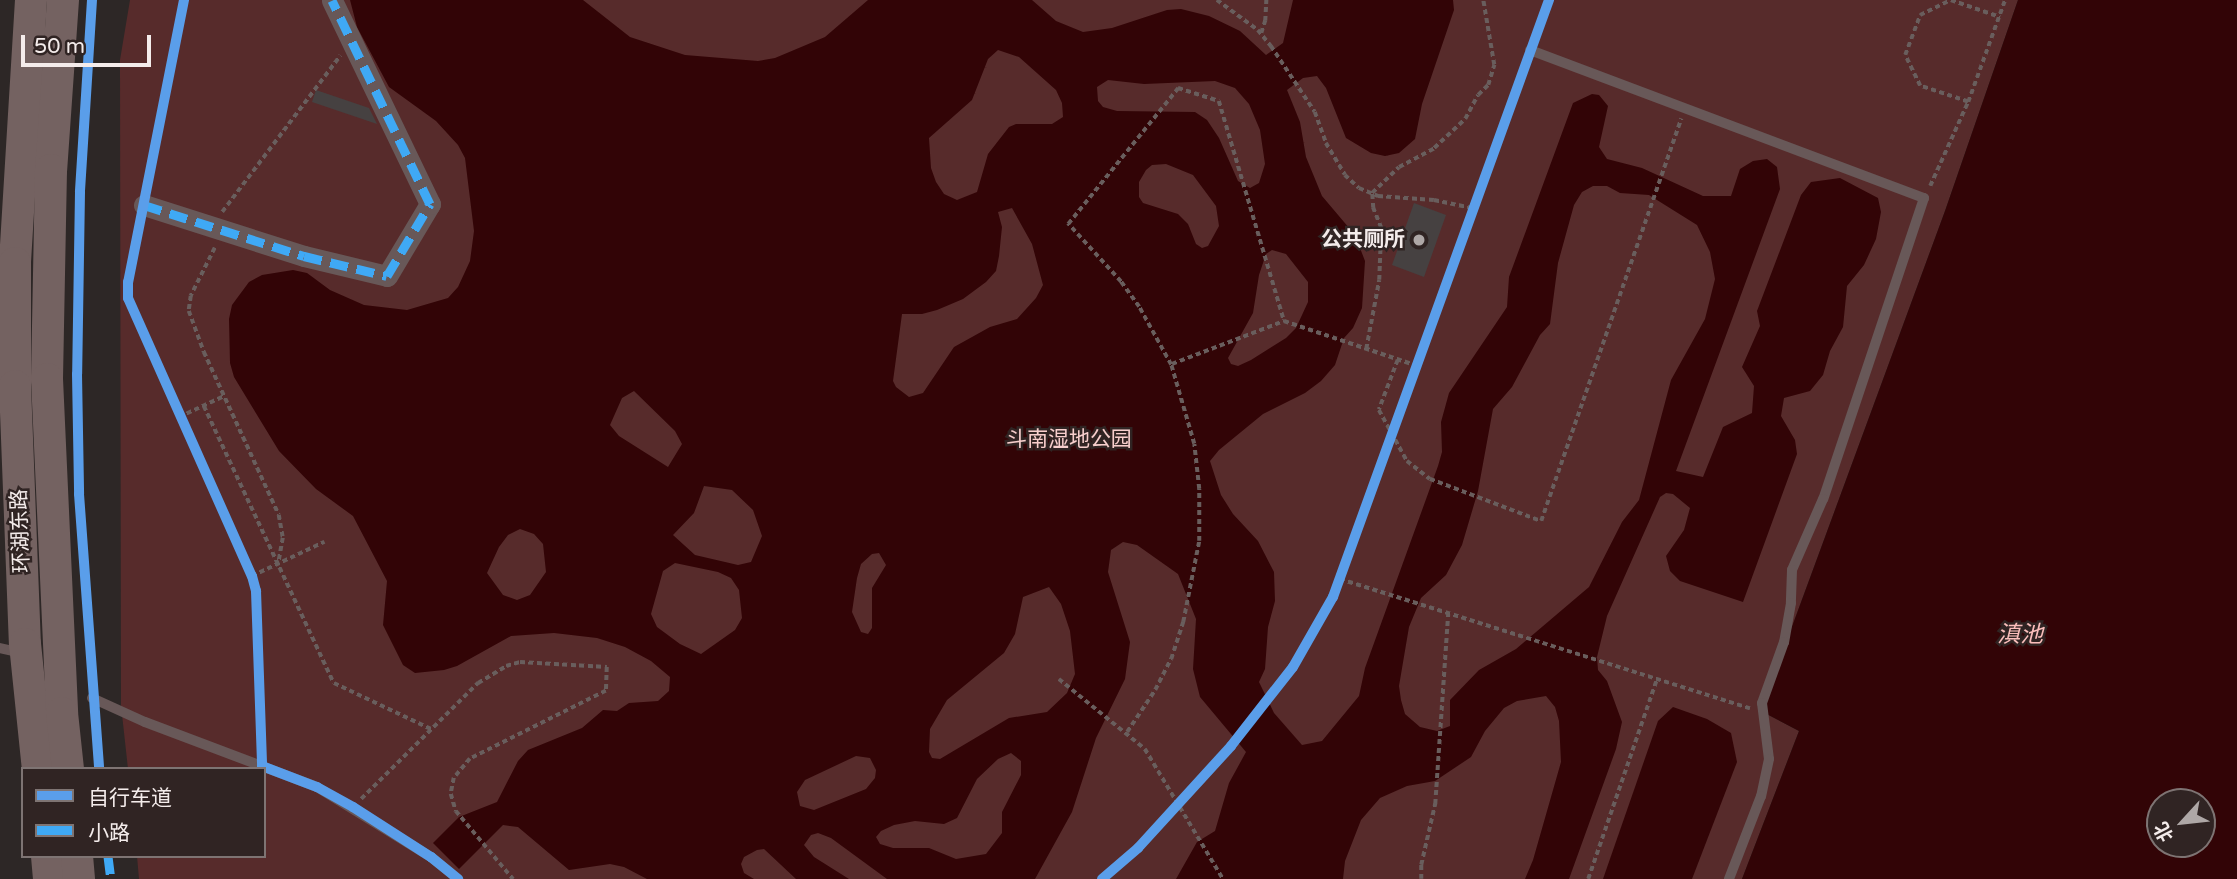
<!DOCTYPE html>
<meta charset="utf-8">
<style>
body{margin:0}
#map{position:relative;width:2237px;height:879px;overflow:hidden;background:#2d2726;font-family:"Varela Round","Noto Sans SC",sans-serif}
div>[style]{position:absolute}
[style*='--x']{left:calc(var(--x)*1px);top:calc(var(--y)*1px);width:calc(var(--w)*1px);rotate:calc(var(--a)*1deg)}
.green>*{inset:0;background:#572b2b}
.water>*{inset:0;background:#320406}
.building>*{inset:0;background:#464141}
.path>*{height:3.5px;margin-top:-1.75px;transform-origin:0;background:repeating-linear-gradient(90deg,#695e5d 0 5px,transparent 0 8.5px)}
.lane>*{height:10px;margin:-5px;padding:0 5px;transform-origin:5px;border-radius:5px;background:#685858}
.street>*{height:21px;margin:-10.5px;padding:0 10.5px;transform-origin:10.5px;border-radius:10.5px;background:#685858}
.primary>*{height:32px;margin:-16px;padding:0 16px;transform-origin:16px;border-radius:16px;background:#746261}
.quiet>*{height:9px;margin-top:-4.5px;transform-origin:0;background:repeating-linear-gradient(90deg,#3fa9f5 0 18px,transparent 0 27px)}
.cycleway>*{height:10px;margin:-5px;padding:0 5px;transform-origin:5px;border-radius:5px;background:#5a9eea}
.dots>*{width:19px;height:19px;translate:-50% -50%;box-sizing:border-box;border:4px solid #302423;border-radius:50%}
span{translate:-50% -50%;white-space:nowrap;text-align:center;line-height:1.15;-webkit-text-stroke:5px #302423;paint-order:stroke}
.poi-label{font-size:21px;color:#f4eceb;font-weight:700}
.right{translate:-100% -50%;text-align:right}
.park-label{font-size:21px;color:#f7cecc}
.street-label{font-size:21px;color:#f4eceb}
.water-label{font-size:23px;color:#fabebb;font-style:italic}
.legend{position:absolute;left:21px;top:767px;width:245px;height:91px;box-sizing:border-box;background:#302423;border:2px solid #7e7473;margin:0;padding:9px 12px;list-style:none;font-size:21px;color:#f4eceb}
.legend li{display:flex;align-items:center;gap:14px;height:35px}
.legend b{width:35px;border:2px solid #7e7473}
.north{position:absolute;left:2146px;top:788px;width:70px;height:70px;box-sizing:border-box;background:#302423;border:2px solid #7e7473;border-radius:50%;rotate:243deg;font-size:19px;font-weight:700;line-height:28px;text-align:center;color:#f4eceb}
.north::after{content:'';display:block;margin:auto;width:24px;height:32px;background:#aea7a6;clip-path:polygon(50% 0,100% 100%,50% 72%,0 100%)}
.scale{position:absolute;left:21px;top:35px;width:130px;height:32px;box-sizing:border-box;border:4px solid #f4eceb;border-top:0;padding-left:9px;font-size:21px;line-height:24px;white-space:nowrap;color:#f4eceb;-webkit-text-stroke:5px #302423;paint-order:stroke}
</style>
<div id="map">
<div class="green">
<i style="clip-path:polygon(130px 0,2018px 0,1945px 211px,1761px 711px,1799px 731px,1742px 879px,139px 879px,137px 856px,264px 856px,264px 769px,128px 769px,121px 705px,120px 60px)"></i>
</div>
<div class="water">
<i style="clip-path:polygon(evenodd,350px 0,583px 0,630px 37px,685px 55px,758px 61px,775px 58px,825px 37px,868px 0,1032px 0,1056px 21px,1083px 32px,1112px 28px,1167px 10px,1181px 9px,1209px 16px,1240px 31px,1266px 55px,1283px 43px,1293px 0,1453px 0,1454px 10px,1422px 104px,1415px 139px,1399px 153px,1385px 156px,1371px 153px,1346px 138px,1326px 88px,1317px 76px,1303px 78px,1287px 90px,1300px 122px,1306px 157px,1322px 196px,1355px 235px,1365px 261px,1362px 308px,1353px 328px,1344px 338px,1335px 365px,1321px 381px,1305px 393px,1263px 414px,1219px 450px,1210px 461px,1221px 495px,1233px 514px,1258px 541px,1274px 572px,1275px 601px,1268px 627px,1265px 669px,1259px 682px,1274px 713px,1302px 745px,1322px 741px,1359px 696px,1365px 668px,1438px 466px,1442px 452px,1441px 422px,1449px 393px,1507px 307px,1509px 277px,1573px 103px,1592px 94px,1599px 95px,1608px 106px,1599px 147px,1607px 159px,1642px 168px,1703px 196px,1731px 196px,1740px 169px,1753px 161px,1767px 159px,1777px 167px,1780px 189px,1676px 471px,1703px 477px,1723px 427px,1752px 413px,1754px 386px,1742px 367px,1760px 326px,1757px 311px,1801px 195px,1811px 182px,1840px 178px,1878px 198px,1881px 212px,1876px 239px,1864px 265px,1847px 286px,1843px 327px,1830px 351px,1823px 375px,1810px 391px,1784px 398px,1781px 416px,1795px 440px,1797px 454px,1743px 602px,1680px 581px,1670px 571px,1666px 556px,1684px 530px,1690px 508px,1673px 494px,1666px 493px,1660px 497px,1607px 616px,1597px 657px,1598px 670px,1607px 681px,1622px 722px,1616px 749px,1569px 879px,1525px 879px,1533px 860px,1561px 762px,1559px 721px,1555px 707px,1546px 696px,1517px 701px,1504px 708px,1485px 731px,1471px 757px,1435px 781px,1407px 786px,1380px 798px,1361px 820px,1345px 861px,1343px 879px,1176px 879px,1197px 842px,1215px 831px,1229px 783px,1246px 752px,1200px 697px,1193px 669px,1196px 619px,1178px 574px,1137px 545px,1123px 542px,1111px 550px,1108px 572px,1130px 642px,1125px 679px,1096px 738px,1072px 812px,1035px 879px,887px 879px,831px 838px,818px 833px,811px 835px,804px 845px,814px 857px,849px 879px,796px 879px,764px 849px,757px 850px,744px 857px,741px 864px,744px 873px,754px 879px,647px 879px,624px 867px,610px 864px,569px 870px,518px 827px,503px 825px,459px 869px,433px 843px,459px 817px,497px 802px,518px 761px,528px 750px,582px 728px,603px 710px,617px 711px,629px 703px,658px 701px,669px 691px,670px 677px,651px 661px,625px 647px,597px 638px,554px 633px,511px 636px,457px 666px,444px 670px,415px 673px,403px 665px,383px 625px,387px 581px,353px 516px,316px 489px,279px 451px,234px 377px,230px 363px,229px 319px,232px 305px,249px 282px,262px 275px,293px 270px,307px 273px,330px 290px,364px 305px,407px 310px,448px 298px,458px 287px,470px 261px,474px 231px,465px 158px,458px 145px,436px 121px,389px 87px,357px 27px,350px 0,998px 50px,1019px 57px,1056px 90px,1062px 103px,1063px 117px,1052px 124px,1016px 124px,1009px 127px,988px 154px,977px 192px,957px 200px,944px 194px,936px 182px,931px 168px,929px 138px,972px 100px,988px 59px,998px 50px,350px 0,1108px 80px,1144px 84px,1215px 81px,1235px 88px,1249px 104px,1260px 130px,1265px 164px,1259px 183px,1250px 188px,1238px 181px,1219px 138px,1207px 120px,1195px 112px,1117px 111px,1103px 107px,1098px 101px,1097px 87px,1108px 80px,350px 0,1166px 164px,1193px 175px,1216px 206px,1219px 226px,1208px 246px,1202px 248px,1196px 244px,1188px 224px,1178px 214px,1143px 203px,1139px 197px,1139px 182px,1146px 170px,1152px 165px,1166px 164px,350px 0,1593px 186px,1607px 186px,1620px 193px,1649px 195px,1697px 225px,1710px 252px,1715px 279px,1705px 319px,1671px 380px,1639px 500px,1622px 522px,1589px 587px,1516px 649px,1479px 670px,1450px 700px,1450px 726px,1437px 731px,1420px 727px,1405px 714px,1401px 700px,1399px 686px,1409px 627px,1421px 598px,1446px 575px,1462px 545px,1478px 491px,1493px 409px,1512px 387px,1540px 335px,1550px 324px,1558px 263px,1574px 205px,1582px 192px,1593px 186px,350px 0,1012px 208px,1032px 244px,1043px 285px,1036px 298px,1017px 319px,990px 327px,954px 347px,923px 393px,909px 397px,896px 387px,893px 381px,902px 314px,922px 314px,937px 310px,963px 299px,986px 282px,996px 271px,999px 256px,1002px 227px,998px 212px,1012px 208px,350px 0,1272px 250px,1286px 254px,1308px 282px,1308px 302px,1296px 328px,1286px 338px,1251px 360px,1238px 366px,1231px 364px,1228px 358px,1253px 313px,1259px 275px,1266px 254px,1272px 250px,350px 0,634px 391px,675px 431px,682px 444px,668px 467px,619px 436px,610px 425px,622px 398px,634px 391px,350px 0,704px 486px,732px 490px,753px 510px,762px 536px,751px 562px,738px 565px,695px 555px,673px 535px,694px 513px,704px 486px,350px 0,520px 529px,534px 534px,543px 544px,546px 572px,530px 595px,517px 600px,503px 595px,487px 573px,499px 547px,508px 535px,520px 529px,350px 0,879px 553px,886px 565px,872px 588px,872px 628px,868px 634px,861px 632px,852px 612px,857px 578px,861px 564px,872px 554px,879px 553px,350px 0,675px 563px,718px 572px,731px 578px,739px 590px,742px 618px,735px 630px,701px 654px,680px 644px,657px 627px,651px 614px,663px 571px,675px 563px,350px 0,1049px 587px,1061px 604px,1070px 631px,1075px 674px,1067px 693px,1047px 712px,1009px 718px,940px 759px,932px 758px,929px 752px,930px 729px,947px 700px,1004px 653px,1015px 634px,1023px 597px,1049px 587px,350px 0,1011px 753px,1021px 761px,1021px 775px,1002px 812px,1002px 833px,986px 854px,956px 859px,929px 848px,893px 848px,880px 844px,876px 837px,881px 831px,894px 825px,915px 821px,944px 824px,957px 818px,977px 779px,998px 759px,1011px 753px,350px 0,856px 756px,870px 758px,876px 770px,875px 778px,866px 789px,814px 810px,800px 806px,797px 792px,805px 780px,856px 756px)"></i>
<i style="clip-path:polygon(evenodd,2018px 0,2237px 0,2237px 879px,1742px 879px,1799px 731px,1761px 711px,1945px 211px,2018px 0,2160px 802px,2202px 802px,2202px 844px,2160px 844px,2160px 802px)"></i>
<i style="clip-path:polygon(1673px 707px,1707px 719px,1731px 733px,1737px 762px,1692px 879px,1603px 879px,1658px 721px)"></i>
</div>
<div class="building">
<i style="clip-path:polygon(316px 90px,369px 108px,377px 124px,312px 102px)"></i>
<i style="clip-path:polygon(1414px 203px,1446px 215px,1424px 277px,1392px 265px)"></i>
</div>
<div class="path">
<i style="--x:1217;--y:0;--w:51;--a:36.2"></i>
<i style="--x:1258;--y:30;--w:21;--a:51"></i>
<i style="--x:1271;--y:46;--w:79;--a:56.3"></i>
<i style="--x:1315;--y:112;--w:33;--a:70"></i>
<i style="--x:1326;--y:143;--w:37;--a:59"></i>
<i style="--x:1345;--y:175;--w:19;--a:43"></i>
<i style="--x:1359;--y:188;--w:21;--a:23"></i>
<i style="--x:1378;--y:196;--w:56;--a:4.1"></i>
<i style="--x:1434;--y:200;--w:40;--a:12"></i>
<i style="--x:1261;--y:33;--w:13;--a:-72"></i>
<i style="--x:1265;--y:21;--w:21;--a:-87"></i>
<i style="--x:1968;--y:102;--w:51;--a:-161.6"></i>
<i style="--x:1920;--y:86;--w:34;--a:-116"></i>
<i style="--x:1905;--y:55;--w:43;--a:-69.4"></i>
<i style="--x:1920;--y:15;--w:34;--a:-26"></i>
<i style="--x:1951;--y:0;--w:52;--a:19.1"></i>
<i style="--x:1930;--y:186;--w:92;--a:-65.7"></i>
<i style="--x:1968;--y:102;--w:109;--a:-70.1"></i>
<i style="--x:222;--y:212;--w:196;--a:-52.9"></i>
<i style="--x:215;--y:248;--w:54;--a:116.6"></i>
<i style="--x:191;--y:296;--w:15;--a:98"></i>
<i style="--x:189;--y:311;--w:44;--a:69.9"></i>
<i style="--x:204;--y:352;--w:179;--a:65.3"></i>
<i style="--x:279;--y:515;--w:23;--a:80"></i>
<i style="--x:283;--y:538;--w:23;--a:100"></i>
<i style="--x:1366;--y:349;--w:70;--a:-79.3"></i>
<i style="--x:1379;--y:280;--w:52;--a:-87.8"></i>
<i style="--x:1381;--y:228;--w:22;--a:-112"></i>
<i style="--x:1373;--y:208;--w:15;--a:-94"></i>
<i style="--x:1372;--y:193;--w:37;--a:-44"></i>
<i style="--x:1399;--y:167;--w:40;--a:-28"></i>
<i style="--x:1434;--y:148;--w:42;--a:-43.1"></i>
<i style="--x:1465;--y:119;--w:27;--a:-62"></i>
<i style="--x:1478;--y:95;--w:14;--a:-45"></i>
<i style="--x:1488;--y:85;--w:21;--a:-73"></i>
<i style="--x:1494;--y:65;--w:66;--a:-99.6"></i>
<i style="--x:1398;--y:360;--w:53;--a:110.8"></i>
<i style="--x:1379;--y:410;--w:58;--a:61.2"></i>
<i style="--x:1407;--y:461;--w:29;--a:38"></i>
<i style="--x:1430;--y:479;--w:119;--a:20.7"></i>
<i style="--x:1541;--y:521;--w:426;--a:-70.8"></i>
<i style="--x:1172;--y:364;--w:120;--a:-21"></i>
<i style="--x:204;--y:406;--w:306;--a:64.9"></i>
<i style="--x:334;--y:683;--w:110;--a:25.4"></i>
<i style="--x:179;--y:417;--w:50;--a:-25"></i>
<i style="--x:252;--y:576;--w:80;--a:-25.3"></i>
<i style="--x:1340;--y:579;--w:430;--a:17.5"></i>
<i style="--x:1059;--y:679;--w:111;--a:39.1"></i>
<i style="--x:1145;--y:749;--w:152;--a:59"></i>
<i style="--x:1127;--y:732;--w:50;--a:-56.3"></i>
<i style="--x:1155;--y:690;--w:35;--a:-63"></i>
<i style="--x:1171;--y:659;--w:39;--a:-72"></i>
<i style="--x:1183;--y:622;--w:83;--a:-78.8"></i>
<i style="--x:1199;--y:541;--w:52;--a:-90"></i>
<i style="--x:1199;--y:489;--w:45;--a:-96.3"></i>
<i style="--x:1194;--y:444;--w:82;--a:-106.2"></i>
<i style="--x:1171;--y:365;--w:66;--a:-118.9"></i>
<i style="--x:1139;--y:307;--w:31;--a:-126"></i>
<i style="--x:1121;--y:282;--w:79;--a:-132.4"></i>
<i style="--x:1068;--y:224;--w:175;--a:-51"></i>
<i style="--x:1178;--y:88;--w:43;--a:17.6"></i>
<i style="--x:1219;--y:101;--w:229;--a:73.5"></i>
<i style="--x:1284;--y:321;--w:138;--a:18.6"></i>
<i style="--x:361;--y:799;--w:165;--a:-44.8"></i>
<i style="--x:478;--y:683;--w:33;--a:-31"></i>
<i style="--x:506;--y:666;--w:15;--a:-16"></i>
<i style="--x:520;--y:662;--w:87;--a:3.3"></i>
<i style="--x:607;--y:667;--w:24;--a:92"></i>
<i style="--x:606;--y:691;--w:152;--a:153.4"></i>
<i style="--x:470;--y:759;--w:25;--a:130"></i>
<i style="--x:454;--y:778;--w:16;--a:101"></i>
<i style="--x:451;--y:794;--w:18;--a:74"></i>
<i style="--x:456;--y:811;--w:89;--a:50"></i>
<i style="--x:1421;--y:879;--w:14;--a:-90"></i>
<i style="--x:1421;--y:865;--w:63;--a:-77.1"></i>
<i style="--x:1435;--y:804;--w:190;--a:-86.1"></i>
<i style="--x:1588;--y:879;--w:212;--a:-71"></i>
</div>
<div class="lane">
<i style="--x:1530;--y:50;--w:421;--a:20.6"></i>
<i style="--x:1924;--y:198;--w:317;--a:108.5"></i>
<i style="--x:1823;--y:499;--w:77;--a:113.6"></i>
<i style="--x:1792;--y:570;--w:33;--a:92"></i>
<i style="--x:1791;--y:603;--w:40;--a:100"></i>
<i style="--x:1784;--y:642;--w:65;--a:109.8"></i>
<i style="--x:1762;--y:703;--w:56;--a:82.9"></i>
<i style="--x:1769;--y:759;--w:38;--a:102"></i>
<i style="--x:1761;--y:796;--w:89;--a:111.1"></i>
<i style="--x:0;--y:648;--w:22;--a:13"></i>
<i style="--x:92;--y:698;--w:58;--a:24.4"></i>
<i style="--x:145;--y:722;--w:184;--a:20.7"></i>
<i style="--x:317;--y:787;--w:134;--a:31.6"></i>
<i style="--x:431;--y:857;--w:35;--a:39"></i>
</div>
<div class="street">
<i style="--x:144;--y:205;--w:168;--a:17.7"></i>
<i style="--x:304;--y:256;--w:85;--a:13.5"></i>
<i style="--x:387;--y:276;--w:84;--a:-59.2"></i>
<i style="--x:430;--y:204;--w:226;--a:-115.7"></i>
</div>
<div class="primary">
<i style="--x:31;--y:0;--w:263;--a:93.5"></i>
<i style="--x:15;--y:263;--w:123;--a:90"></i>
<i style="--x:15;--y:386;--w:258;--a:87.8"></i>
<i style="--x:25;--y:644;--w:126;--a:84.1"></i>
<i style="--x:63;--y:0;--w:170;--a:94"></i>
<i style="--x:51;--y:170;--w:209;--a:91.1"></i>
<i style="--x:47;--y:379;--w:334;--a:87.4"></i>
<i style="--x:62;--y:713;--w:56;--a:83.9"></i>
<i style="--x:47;--y:856;--w:23;--a:85"></i>
<i style="--x:77;--y:856;--w:23;--a:85"></i>
</div>
<div class="quiet">
<i style="--x:144;--y:205;--w:168;--a:17.7"></i>
<i style="--x:304;--y:256;--w:85;--a:13.5"></i>
<i style="--x:387;--y:276;--w:84;--a:-59.2"></i>
<i style="--x:430;--y:204;--w:226;--a:-115.7"></i>
<i style="--x:108;--y:856;--w:23;--a:83"></i>
</div>
<div class="cycleway">
<i style="--x:92;--y:0;--w:192;--a:93.6"></i>
<i style="--x:80;--y:192;--w:182;--a:90.9"></i>
<i style="--x:77;--y:374;--w:120;--a:89"></i>
<i style="--x:79;--y:494;--w:276;--a:85.8"></i>
<i style="--x:184;--y:0;--w:288;--a:101.2"></i>
<i style="--x:128;--y:282;--w:16;--a:90"></i>
<i style="--x:128;--y:298;--w:304;--a:66"></i>
<i style="--x:252;--y:576;--w:16;--a:75"></i>
<i style="--x:256;--y:591;--w:175;--a:88"></i>
<i style="--x:262;--y:766;--w:59;--a:20.9"></i>
<i style="--x:317;--y:787;--w:41;--a:29.1"></i>
<i style="--x:353;--y:807;--w:93;--a:32.7"></i>
<i style="--x:431;--y:857;--w:35;--a:39"></i>
<i style="--x:1102;--y:879;--w:48;--a:-40.7"></i>
<i style="--x:1138;--y:848;--w:138;--a:-47.6"></i>
<i style="--x:1231;--y:746;--w:100;--a:-51.9"></i>
<i style="--x:1293;--y:667;--w:81;--a:-60.3"></i>
<i style="--x:1333;--y:597;--w:635;--a:-70.11"></i>
</div>
<div class="dots">
<i style="left:1419px;top:240px;background:#aea7a6"></i>
</div>
<div class="poi-label">
<span class="right" style="left:1405px;top:240px">公共厕所</span>
</div>
<div class="park-label">
<span style="left:1069px;top:440px">斗南湿地公园</span>
</div>
<div class="street-label">
<span style="left:21px;top:531px;rotate:-92deg">环湖东路</span>
</div>
<div class="water-label">
<span style="left:2020px;top:635px">滇池</span>
</div>
<ul class="legend">
<li><b style="height:9px;background:#5a9eea"></b>自行车道</li>
<li><b style="height:9px;background:#3fa9f5"></b>小路</li>
</ul>
<div class="north">北</div>
<div class="scale">50 m</div>
</div>
